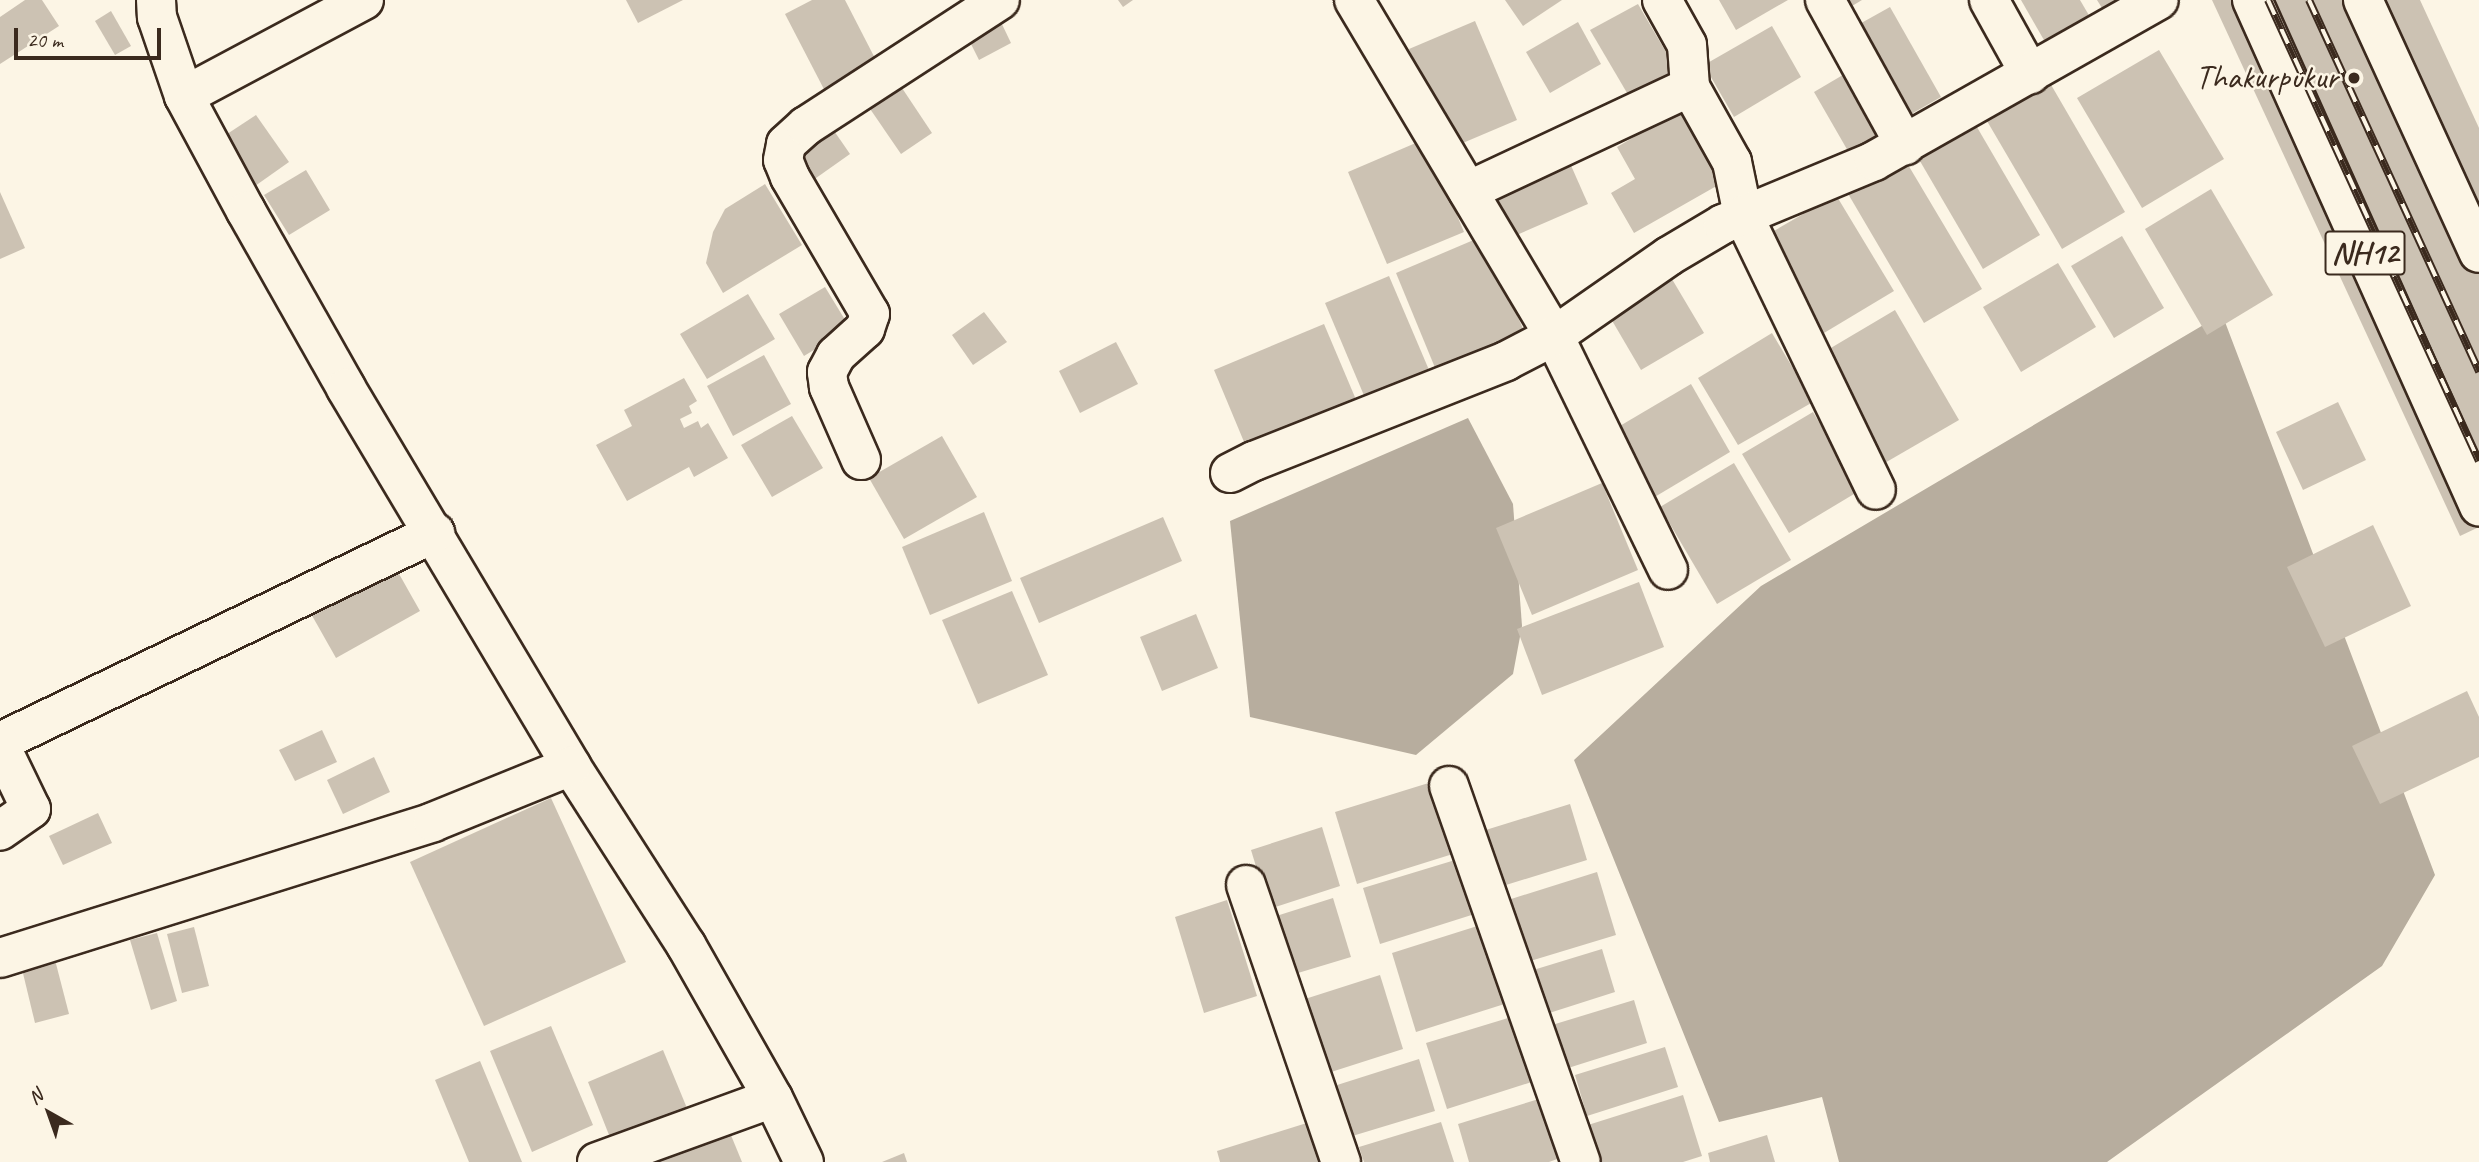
<!DOCTYPE html>
<style>
body{margin:0}
#map{position:relative;width:2479px;height:1162px;overflow:hidden;background:#fcf5e5;font-family:Caveat,sans-serif}
div>[style]{position:absolute}
[style*='--x']{left:calc(var(--x)*1px);top:calc(var(--y)*1px);width:calc(var(--w)*1px);rotate:calc(var(--a)*1deg)}
.water>*{inset:0;background:#b7ad9e}
.building>*{inset:0;background:#ccc2b3}
.roads{filter:drop-shadow(2px 0 #3b2a1e) drop-shadow(-2px 0 #3b2a1e) drop-shadow(0 2px #3b2a1e) drop-shadow(0 -2px #3b2a1e)}
.street>*{height:38px;margin:-19px;padding:0 19px;transform-origin:19px;border-radius:19px;background:#fcf5e5}
.highway>*{height:38px;margin:-19px;padding:0 19px;transform-origin:19px;border-radius:19px;background:#fcf5e5}
.rail>*{height:8px;margin-top:-4px;transform-origin:0;background:repeating-linear-gradient(90deg,#fcf5e5 0 16px,#3b2a1e 0 32px);box-sizing:border-box;border-block:2px solid #3b2a1e}
.dots>*{width:19px;height:19px;translate:-50% -50%;box-sizing:border-box;border:4px solid #fcf5e5;border-radius:50%}
span{translate:-50% -50%;white-space:nowrap;text-align:center;line-height:1.15;-webkit-text-stroke:5px #fcf5e5;paint-order:stroke}
.shield-label span{padding:2px 5px;background:#fcf5e5;border:2px solid;border-radius:5px;-webkit-text-stroke-width:0}
.shield-label{font-size:32px;color:#3b2a1e;font-weight:700}
.poi-label{font-size:33px;color:#3b2a1e}
.right{translate:-100% -50%;text-align:right}
.north{position:absolute;left:14px;top:1078px;width:70px;height:70px;-webkit-text-stroke:5px #fcf5e5;paint-order:stroke;rotate:320deg;font-size:19px;font-weight:700;line-height:28px;text-align:center;color:#3b2a1e}
.north::after{content:'';display:block;margin:auto;width:24px;height:32px;background:#3b2a1e;clip-path:polygon(50% 0,100% 100%,50% 72%,0 100%)}
.scale{position:absolute;left:14px;top:28px;width:147px;height:32px;box-sizing:border-box;border:4px solid #3b2a1e;border-top:0;padding-left:9px;font-size:21px;line-height:24px;white-space:nowrap;color:#3b2a1e;-webkit-text-stroke:5px #fcf5e5;paint-order:stroke}
</style>
<div id="map">
<div class="water">
<i style="clip-path:polygon(2222px 314px,2435px 875px,2382px 966px,2107px 1162px,1839px 1162px,1822px 1097px,1719px 1122px,1574px 760px,1761px 586px)"></i>
<i style="clip-path:polygon(1468px 418px,1513px 504px,1522px 626px,1513px 674px,1416px 755px,1250px 717px,1230px 521px)"></i>
</div>
<div class="building">
<i style="clip-path:polygon(25px 0,42px 0,59px 26px,0 64px,0 17px)"></i>
<i style="clip-path:polygon(626px 0,683px 0,638px 23px)"></i>
<i style="clip-path:polygon(812px 0,845px 0,881px 70px,828px 97px,785px 14px)"></i>
<i style="clip-path:polygon(1118px 0,1133px 0,1123px 7px)"></i>
<i style="clip-path:polygon(1505px 0,1562px 0,1523px 26px)"></i>
<i style="clip-path:polygon(1719px 0,1788px 0,1736px 30px)"></i>
<i style="clip-path:polygon(1842px 0,1862px 0,1847px 9px)"></i>
<i style="clip-path:polygon(2021px 0,2080px 0,2097px 29px,2052px 54px)"></i>
<i style="clip-path:polygon(2097px 0,2135px 0,2107px 16px)"></i>
<i style="clip-path:polygon(2212px 0,2420px 0,2479px 128px,2479px 527px,2460px 536px)"></i>
<i style="clip-path:polygon(1638px 4px,1677px 71px,1630px 98px,1590px 30px)"></i>
<i style="clip-path:polygon(1890px 7px,1941px 97px,1899px 121px,1847px 31px)"></i>
<i style="clip-path:polygon(111px 11px,131px 46px,115px 55px,95px 21px)"></i>
<i style="clip-path:polygon(998px 16px,1011px 43px,979px 60px,965px 32px)"></i>
<i style="clip-path:polygon(1475px 21px,1517px 120px,1451px 148px,1409px 49px)"></i>
<i style="clip-path:polygon(1578px 22px,1601px 64px,1550px 93px,1526px 52px)"></i>
<i style="clip-path:polygon(1772px 26px,1801px 77px,1734px 117px,1704px 65px)"></i>
<i style="clip-path:polygon(2159px 50px,2224px 159px,2142px 208px,2077px 98px)"></i>
<i style="clip-path:polygon(1853px 69px,1891px 135px,1852px 158px,1814px 92px)"></i>
<i style="clip-path:polygon(898px 82px,932px 133px,901px 154px,866px 103px)"></i>
<i style="clip-path:polygon(2050px 83px,2125px 212px,2062px 249px,1987px 121px)"></i>
<i style="clip-path:polygon(1685px 107px,1727px 180px,1634px 233px,1611px 193px,1635px 179px,1617px 147px)"></i>
<i style="clip-path:polygon(256px 115px,289px 162px,248px 191px,215px 142px)"></i>
<i style="clip-path:polygon(1974px 122px,2040px 235px,1983px 269px,1917px 156px)"></i>
<i style="clip-path:polygon(830px 125px,850px 154px,809px 183px,788px 154px)"></i>
<i style="clip-path:polygon(1425px 139px,1464px 232px,1387px 264px,1348px 172px)"></i>
<i style="clip-path:polygon(1904px 158px,1982px 289px,1924px 323px,1847px 192px)"></i>
<i style="clip-path:polygon(1569px 161px,1588px 204px,1505px 240px,1485px 196px)"></i>
<i style="clip-path:polygon(306px 170px,330px 210px,289px 235px,264px 195px)"></i>
<i style="clip-path:polygon(765px 184px,802px 245px,723px 293px,706px 263px,713px 232px,725px 209px)"></i>
<i style="clip-path:polygon(2211px 189px,2273px 295px,2207px 335px,2145px 229px)"></i>
<i style="clip-path:polygon(0 192px,25px 248px,0 259px)"></i>
<i style="clip-path:polygon(1836px 195px,1894px 291px,1824px 333px,1767px 235px)"></i>
<i style="clip-path:polygon(1483px 236px,1527px 338px,1438px 375px,1396px 273px)"></i>
<i style="clip-path:polygon(2122px 236px,2164px 308px,2114px 338px,2071px 266px)"></i>
<i style="clip-path:polygon(2058px 263px,2096px 327px,2021px 372px,1983px 307px)"></i>
<i style="clip-path:polygon(1669px 274px,1704px 333px,1641px 370px,1607px 312px)"></i>
<i style="clip-path:polygon(1389px 276px,1432px 377px,1368px 405px,1325px 303px)"></i>
<i style="clip-path:polygon(825px 287px,850px 328px,804px 356px,779px 314px)"></i>
<i style="clip-path:polygon(748px 294px,775px 339px,707px 379px,680px 334px)"></i>
<i style="clip-path:polygon(1895px 310px,1959px 420px,1883px 464px,1819px 355px)"></i>
<i style="clip-path:polygon(984px 312px,1007px 342px,973px 365px,952px 335px)"></i>
<i style="clip-path:polygon(1324px 324px,1357px 402px,1247px 449px,1214px 370px)"></i>
<i style="clip-path:polygon(1772px 333px,1813px 402px,1738px 445px,1698px 378px)"></i>
<i style="clip-path:polygon(1116px 342px,1138px 384px,1080px 413px,1059px 371px)"></i>
<i style="clip-path:polygon(764px 355px,791px 404px,733px 436px,707px 386px)"></i>
<i style="clip-path:polygon(684px 378px,697px 401px,689px 406px,692px 413px,680px 419px,684px 428px,698px 421px,701px 428px,708px 423px,728px 458px,694px 477px,689px 467px,627px 501px,596px 445px,632px 426px,624px 410px)"></i>
<i style="clip-path:polygon(1691px 384px,1730px 452px,1653px 498px,1613px 430px)"></i>
<i style="clip-path:polygon(2338px 402px,2366px 460px,2303px 490px,2276px 432px)"></i>
<i style="clip-path:polygon(1813px 412px,1859px 491px,1789px 533px,1742px 454px)"></i>
<i style="clip-path:polygon(792px 416px,823px 468px,772px 497px,741px 445px)"></i>
<i style="clip-path:polygon(942px 436px,977px 497px,904px 539px,869px 478px)"></i>
<i style="clip-path:polygon(1734px 463px,1791px 560px,1717px 604px,1660px 507px)"></i>
<i style="clip-path:polygon(1602px 483px,1638px 570px,1532px 615px,1496px 528px)"></i>
<i style="clip-path:polygon(984px 512px,1012px 581px,930px 615px,902px 547px)"></i>
<i style="clip-path:polygon(1163px 517px,1182px 561px,1039px 623px,1020px 578px)"></i>
<i style="clip-path:polygon(2373px 525px,2411px 606px,2325px 647px,2287px 567px)"></i>
<i style="clip-path:polygon(394px 565px,420px 611px,336px 658px,310px 612px)"></i>
<i style="clip-path:polygon(1639px 582px,1664px 647px,1542px 695px,1517px 629px)"></i>
<i style="clip-path:polygon(1012px 591px,1048px 675px,978px 704px,942px 620px)"></i>
<i style="clip-path:polygon(1196px 614px,1218px 668px,1162px 691px,1140px 637px)"></i>
<i style="clip-path:polygon(2467px 691px,2479px 717px,2479px 757px,2380px 804px,2352px 746px)"></i>
<i style="clip-path:polygon(322px 730px,337px 762px,295px 781px,279px 750px)"></i>
<i style="clip-path:polygon(374px 757px,390px 792px,343px 814px,327px 780px)"></i>
<i style="clip-path:polygon(1435px 781px,1456px 853px,1357px 884px,1335px 812px)"></i>
<i style="clip-path:polygon(551px 798px,626px 962px,484px 1026px,410px 862px)"></i>
<i style="clip-path:polygon(1570px 804px,1587px 860px,1493px 889px,1476px 833px)"></i>
<i style="clip-path:polygon(98px 813px,112px 843px,63px 865px,49px 836px)"></i>
<i style="clip-path:polygon(1322px 827px,1340px 886px,1269px 909px,1251px 850px)"></i>
<i style="clip-path:polygon(1465px 857px,1481px 912px,1380px 944px,1363px 888px)"></i>
<i style="clip-path:polygon(1597px 872px,1616px 935px,1527px 962px,1508px 900px)"></i>
<i style="clip-path:polygon(1333px 898px,1351px 957px,1288px 976px,1270px 918px)"></i>
<i style="clip-path:polygon(1227px 900px,1257px 996px,1204px 1013px,1175px 917px)"></i>
<i style="clip-path:polygon(1490px 922px,1514px 1001px,1416px 1032px,1392px 953px)"></i>
<i style="clip-path:polygon(194px 927px,209px 986px,182px 993px,167px 934px)"></i>
<i style="clip-path:polygon(157px 933px,177px 1001px,151px 1010px,130px 940px)"></i>
<i style="clip-path:polygon(1602px 949px,1615px 992px,1543px 1015px,1530px 971px)"></i>
<i style="clip-path:polygon(54px 956px,69px 1014px,35px 1023px,21px 965px)"></i>
<i style="clip-path:polygon(1380px 975px,1403px 1049px,1328px 1073px,1305px 999px)"></i>
<i style="clip-path:polygon(1634px 1000px,1647px 1043px,1565px 1069px,1552px 1025px)"></i>
<i style="clip-path:polygon(1518px 1015px,1538px 1080px,1447px 1109px,1426px 1043px)"></i>
<i style="clip-path:polygon(551px 1026px,593px 1125px,532px 1152px,490px 1051px)"></i>
<i style="clip-path:polygon(1665px 1047px,1678px 1087px,1587px 1116px,1575px 1075px)"></i>
<i style="clip-path:polygon(663px 1050px,689px 1113px,613px 1145px,588px 1082px)"></i>
<i style="clip-path:polygon(1419px 1059px,1435px 1111px,1349px 1137px,1334px 1086px)"></i>
<i style="clip-path:polygon(480px 1061px,522px 1162px,469px 1162px,435px 1080px)"></i>
<i style="clip-path:polygon(1683px 1095px,1702px 1156px,1683px 1162px,1600px 1162px,1588px 1125px)"></i>
<i style="clip-path:polygon(1542px 1098px,1560px 1158px,1549px 1162px,1469px 1162px,1458px 1124px)"></i>
<i style="clip-path:polygon(1310px 1122px,1321px 1162px,1220px 1162px,1217px 1151px)"></i>
<i style="clip-path:polygon(1441px 1122px,1454px 1162px,1364px 1162px,1359px 1147px)"></i>
<i style="clip-path:polygon(728px 1128px,742px 1162px,648px 1162px)"></i>
<i style="clip-path:polygon(1767px 1135px,1775px 1162px,1710px 1162px,1708px 1153px)"></i>
<i style="clip-path:polygon(904px 1153px,907px 1162px,882px 1162px)"></i>
</div>
<div class="roads">
<div class="street">
<i style="--x:156;--y:0;--w:17;--a:87"></i>
<i style="--x:157;--y:17;--w:83;--a:71.1"></i>
<i style="--x:184;--y:96;--w:131;--a:61.7"></i>
<i style="--x:246;--y:211;--w:203;--a:60.5"></i>
<i style="--x:346;--y:388;--w:440;--a:59.2"></i>
<i style="--x:571;--y:766;--w:213;--a:57.3"></i>
<i style="--x:686;--y:945;--w:176;--a:60.4"></i>
<i style="--x:773;--y:1098;--w:71;--a:64.2"></i>
<i style="--x:1354;--y:0;--w:391;--a:59.2"></i>
<i style="--x:1554;--y:336;--w:260;--a:64"></i>
<i style="--x:1662;--y:0;--w:51;--a:60.9"></i>
<i style="--x:1687;--y:45;--w:42;--a:85.9"></i>
<i style="--x:1690;--y:87;--w:86;--a:60.8"></i>
<i style="--x:1732;--y:162;--w:54;--a:78.3"></i>
<i style="--x:1743;--y:215;--w:305;--a:64.2"></i>
<i style="--x:1825;--y:0;--w:166;--a:61.1"></i>
<i style="--x:1989;--y:0;--w:85;--a:61"></i>
<i style="--x:184;--y:96;--w:204;--a:-28.1"></i>
<i style="--x:1468;--y:191;--w:245;--a:-25.1"></i>
<i style="--x:861;--y:460;--w:80;--a:-113.7"></i>
<i style="--x:829;--y:387;--w:15;--a:-98"></i>
<i style="--x:827;--y:372;--w:19;--a:-62"></i>
<i style="--x:836;--y:355;--w:39;--a:-42"></i>
<i style="--x:865;--y:329;--w:16;--a:-72"></i>
<i style="--x:870;--y:314;--w:159;--a:-120.3"></i>
<i style="--x:790;--y:177;--w:18;--a:-112"></i>
<i style="--x:783;--y:160;--w:16;--a:-79"></i>
<i style="--x:786;--y:144;--w:27;--a:-42"></i>
<i style="--x:806;--y:126;--w:231;--a:-33"></i>
<i style="--x:1230;--y:473;--w:27;--a:-27"></i>
<i style="--x:1254;--y:461;--w:271;--a:-21.6"></i>
<i style="--x:1506;--y:361;--w:54;--a:-27.5"></i>
<i style="--x:1554;--y:336;--w:140;--a:-34.8"></i>
<i style="--x:1669;--y:256;--w:63;--a:-30.7"></i>
<i style="--x:1723;--y:224;--w:164;--a:-22.6"></i>
<i style="--x:1874;--y:161;--w:327;--a:-29.5"></i>
<i style="--x:0;--y:742;--w:483;--a:-25.7"></i>
<i style="--x:0;--y:745;--w:71;--a:64.2"></i>
<i style="--x:31;--y:809;--w:38;--a:145"></i>
<i style="--x:1449;--y:786;--w:398;--a:70.7"></i>
<i style="--x:1246;--y:885;--w:293;--a:71.1"></i>
<i style="--x:0;--y:958;--w:454;--a:-17.4"></i>
<i style="--x:433;--y:822;--w:149;--a:-22.1"></i>
<i style="--x:597;--y:1162;--w:187;--a:-20"></i>
</div>
<div class="highway">
<i style="--x:2252;--y:0;--w:555;--a:65.84"></i>
<i style="--x:2363;--y:0;--w:278;--a:65.4"></i>
</div>
</div>
<div class="rail">
<i style="--x:2268;--y:0;--w:507;--a:65.41"></i>
<i style="--x:2309;--y:0;--w:409;--a:65.4"></i>
</div>
<div class="dots">
<i style="left:2354px;top:78px;background:#3b2a1e"></i>
</div>
<div class="shield-label">
<span style="left:2365px;top:253px">NH12</span>
</div>
<div class="poi-label">
<span class="right" style="left:2338px;top:78px">Thakurpukur</span>
</div>
<div class="north">N</div>
<div class="scale">20 m</div>
</div>
